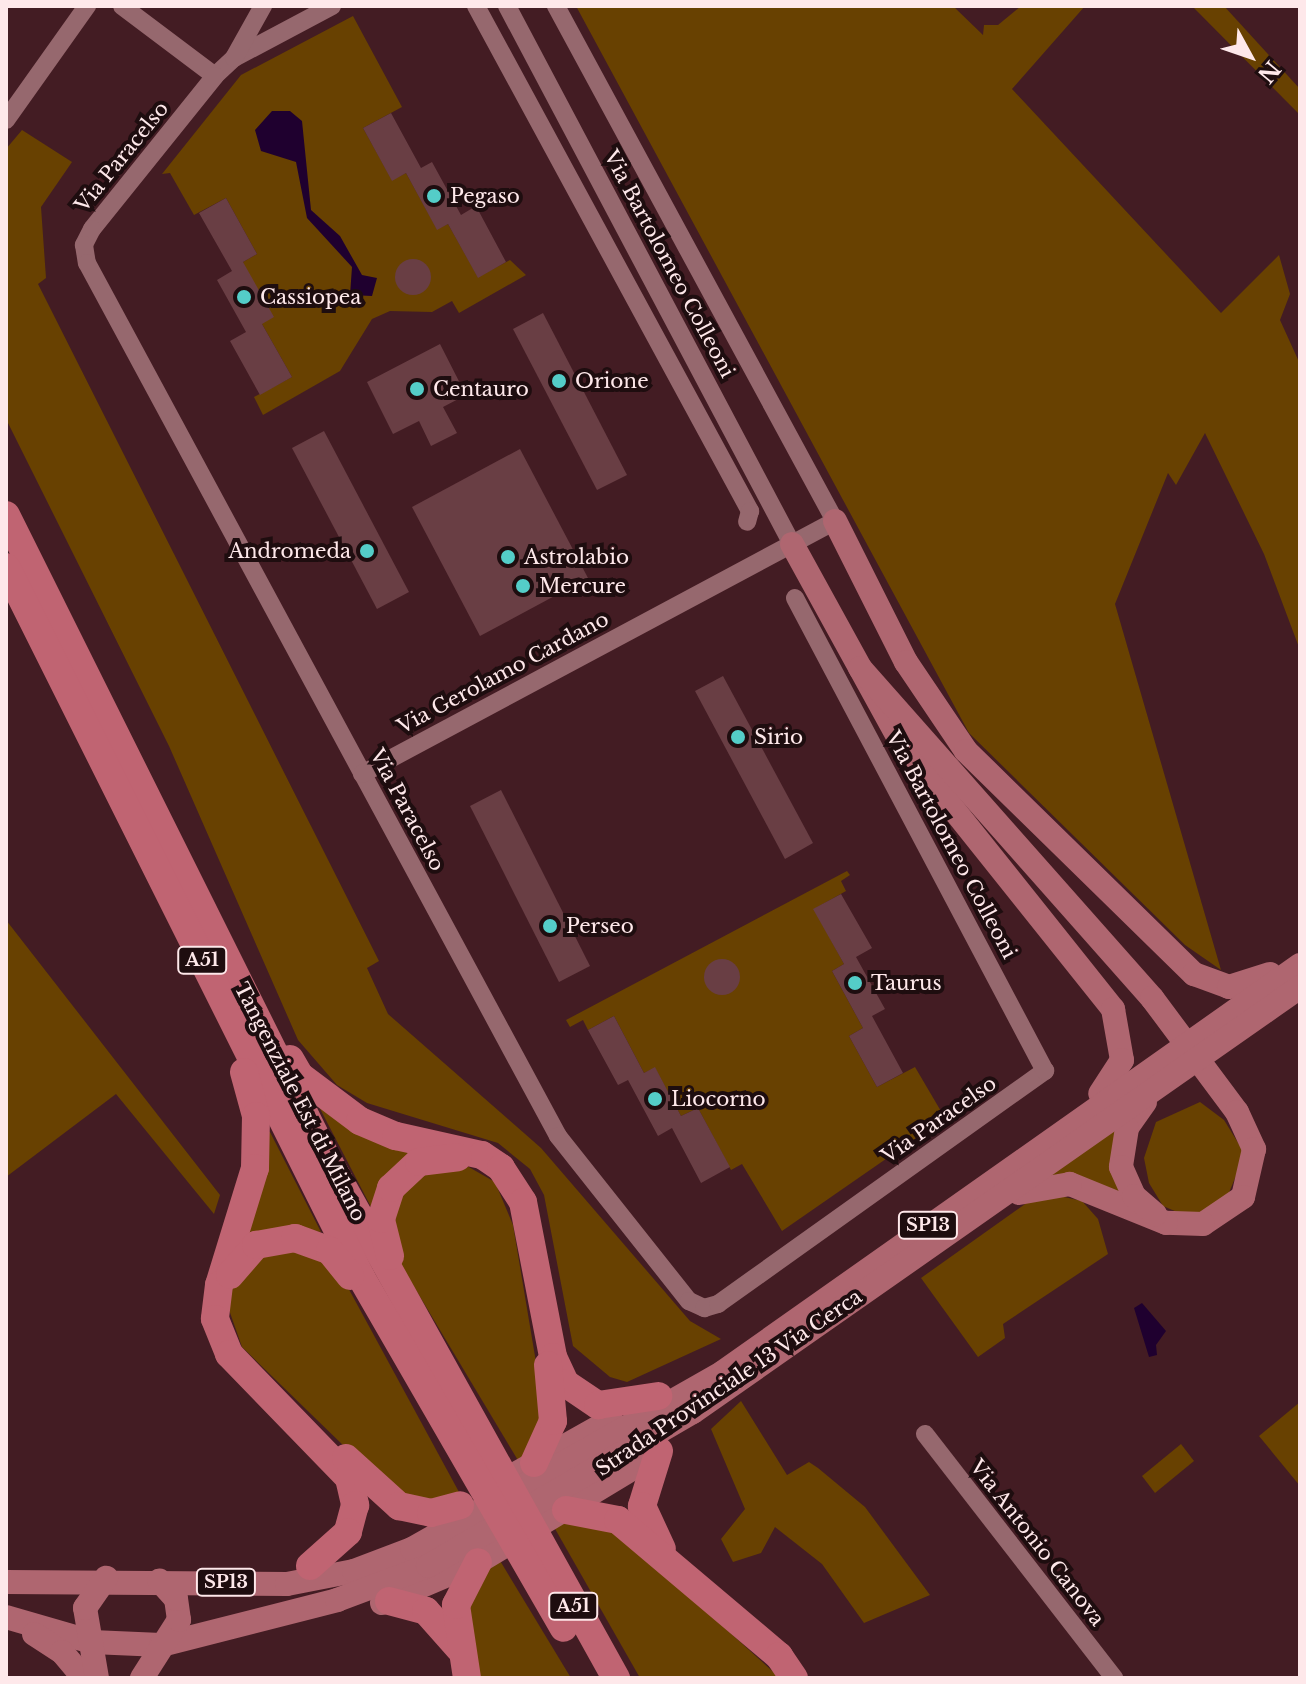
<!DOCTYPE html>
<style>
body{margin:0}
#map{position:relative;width:1306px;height:1684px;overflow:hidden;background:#431c23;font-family:"Libre Baskerville",serif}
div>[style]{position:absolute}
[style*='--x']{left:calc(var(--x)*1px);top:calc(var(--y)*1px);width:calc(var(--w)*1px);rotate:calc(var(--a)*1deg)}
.green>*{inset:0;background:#684101}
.water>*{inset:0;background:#1f002f}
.building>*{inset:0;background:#693e44}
.round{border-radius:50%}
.minor>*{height:18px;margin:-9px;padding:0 9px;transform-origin:9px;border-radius:9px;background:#96686e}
.major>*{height:24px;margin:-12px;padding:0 12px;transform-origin:12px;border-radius:12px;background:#af6670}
.highway>*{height:28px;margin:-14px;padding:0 14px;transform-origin:14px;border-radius:14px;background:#c06472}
.dots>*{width:22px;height:22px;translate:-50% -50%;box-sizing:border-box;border:4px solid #1e0d0f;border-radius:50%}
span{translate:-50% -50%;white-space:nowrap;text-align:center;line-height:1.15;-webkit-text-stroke:8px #1e0d0f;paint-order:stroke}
.shield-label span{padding:2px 6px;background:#1e0d0f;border:2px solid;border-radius:6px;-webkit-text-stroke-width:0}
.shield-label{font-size:18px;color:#fee8ea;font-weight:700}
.street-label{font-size:20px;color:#fee8ea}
.poi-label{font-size:20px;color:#fee8ea}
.left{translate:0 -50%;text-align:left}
.right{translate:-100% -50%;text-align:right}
.frame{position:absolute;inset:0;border:8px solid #fee8ea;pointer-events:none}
.north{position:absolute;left:1210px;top:16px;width:80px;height:80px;-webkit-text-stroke:6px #1e0d0f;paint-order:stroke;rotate:130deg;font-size:22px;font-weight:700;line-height:32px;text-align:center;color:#fee8ea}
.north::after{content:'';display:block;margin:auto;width:28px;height:36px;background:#fee8ea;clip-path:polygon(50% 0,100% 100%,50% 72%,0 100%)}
</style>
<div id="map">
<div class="green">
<i style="clip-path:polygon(576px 6px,953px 6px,983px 35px,984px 25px,998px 25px,1021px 6px,1085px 6px,1012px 89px,1221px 313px,1279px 255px,1290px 294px,1280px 320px,1300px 364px,1300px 650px,1264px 554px,1205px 433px,1176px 485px,1168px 473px,1115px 604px,1221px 970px,1185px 945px,969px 733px)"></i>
<i style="clip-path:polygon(1192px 6px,1224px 6px,1300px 89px,1300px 115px)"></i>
<i style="clip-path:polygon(353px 16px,402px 107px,363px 128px,392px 180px,406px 173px,437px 229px,448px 224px,478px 277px,510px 260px,526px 275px,459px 313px,452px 301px,432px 312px,390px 311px,372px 319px,340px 371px,263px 415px,254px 397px,292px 377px,262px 324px,243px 262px,257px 254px,226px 198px,194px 215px,170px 173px,162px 174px,241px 75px)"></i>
<i style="clip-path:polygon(22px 130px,72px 162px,41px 207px,46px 278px,38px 284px,379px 961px,367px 968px,388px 1014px,541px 1148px,690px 1321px,721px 1339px,627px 1382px,610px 1377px,573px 1346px,544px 1195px,530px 1169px,498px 1143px,367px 1103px,337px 1085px,298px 1040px,169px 746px,6px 419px,6px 149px)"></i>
<i style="clip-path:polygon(847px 871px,850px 875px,841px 881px,846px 891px,814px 909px,844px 964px,832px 971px,863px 1028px,849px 1036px,877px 1087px,915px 1067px,945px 1118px,782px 1231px,742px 1164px,731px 1170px,698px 1108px,681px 1116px,655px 1068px,644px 1073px,614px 1016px,588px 1030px,583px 1020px,570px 1027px,566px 1020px)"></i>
<i style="clip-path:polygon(6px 920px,220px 1195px,214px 1214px,116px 1094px,6px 1177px)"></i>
<i style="clip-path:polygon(315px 1099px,413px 1148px,371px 1207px)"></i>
<i style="clip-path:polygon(1200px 1102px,1224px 1120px,1245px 1154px,1228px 1195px,1203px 1212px,1184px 1215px,1163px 1206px,1149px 1183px,1144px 1158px,1156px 1122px)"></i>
<i style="clip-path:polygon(1125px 1119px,1129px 1197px,1044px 1179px)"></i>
<i style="clip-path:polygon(267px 1131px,270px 1132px,321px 1232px,298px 1229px,243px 1242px)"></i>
<i style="clip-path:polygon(460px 1162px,495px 1182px,513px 1225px,541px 1392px,540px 1423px,519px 1462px,398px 1260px,388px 1219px,404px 1183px)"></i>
<i style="clip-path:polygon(1042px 1192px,1082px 1201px,1098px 1219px,1108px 1254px,1003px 1324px,1005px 1338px,978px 1357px,921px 1278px)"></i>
<i style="clip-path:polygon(287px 1245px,339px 1271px,459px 1492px,421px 1504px,382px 1483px,242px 1347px,227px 1304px,234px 1279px,244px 1266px)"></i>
<i style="clip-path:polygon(741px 1401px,787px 1475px,809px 1462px,818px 1468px,865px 1507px,930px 1595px,864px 1623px,822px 1564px,775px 1527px,761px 1553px,733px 1562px,721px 1539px,745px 1509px,711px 1429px)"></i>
<i style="clip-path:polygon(1300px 1402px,1300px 1486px,1259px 1436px)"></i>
<i style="clip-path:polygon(1181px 1444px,1194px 1461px,1155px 1493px,1142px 1476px)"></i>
<i style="clip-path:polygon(572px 1521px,620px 1533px,780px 1678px,640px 1678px,554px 1527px)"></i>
<i style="clip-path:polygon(499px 1559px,571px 1678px,479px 1678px,464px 1619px,472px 1580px)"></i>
</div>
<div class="water">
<i style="clip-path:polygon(272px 111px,290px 111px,302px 121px,311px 210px,340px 236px,362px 275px,377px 278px,372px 296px,350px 295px,352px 267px,307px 218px,296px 162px,261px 151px,255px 130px)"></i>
<i style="clip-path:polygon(1142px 1303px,1166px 1331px,1156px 1345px,1157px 1355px,1149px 1357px,1134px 1308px)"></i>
</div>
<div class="building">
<i style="clip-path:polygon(391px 113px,421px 168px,432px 162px,461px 215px,476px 206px,506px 262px,478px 278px,448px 224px,437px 230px,406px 173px,392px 181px,363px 128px)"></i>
<i style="clip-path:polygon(226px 198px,257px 254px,243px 262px,274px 317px,262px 324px,292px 377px,260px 395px,230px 341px,246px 332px,217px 280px,232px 271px,199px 213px)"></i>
<i class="round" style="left:395px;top:259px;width:36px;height:36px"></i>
<i style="clip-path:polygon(543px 313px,627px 475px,597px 490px,513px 329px)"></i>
<i style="clip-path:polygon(440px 344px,466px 395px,443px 407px,457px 433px,431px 446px,419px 421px,393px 434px,367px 382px)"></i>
<i style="clip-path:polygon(324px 431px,409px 592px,377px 609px,292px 448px)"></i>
<i style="clip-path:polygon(520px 449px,588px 578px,480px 636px,412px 507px)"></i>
<i style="clip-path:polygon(723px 676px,813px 843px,785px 859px,695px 691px)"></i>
<i style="clip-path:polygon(501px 790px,590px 966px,559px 982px,470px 806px)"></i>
<i style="clip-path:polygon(841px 894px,872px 948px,856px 957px,885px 1009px,872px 1016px,903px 1073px,877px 1087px,849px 1036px,863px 1028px,832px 971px,844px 964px,813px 909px)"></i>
<i class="round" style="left:704px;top:959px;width:36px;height:36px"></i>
<i style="clip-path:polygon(614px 1016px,644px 1073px,655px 1067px,681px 1116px,698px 1108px,730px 1167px,701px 1183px,672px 1128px,658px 1136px,628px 1080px,618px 1085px,588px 1030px)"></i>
</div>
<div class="minor">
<i style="--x:122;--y:6;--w:116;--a:37"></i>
<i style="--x:332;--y:6;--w:111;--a:152"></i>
<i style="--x:234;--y:58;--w:26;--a:137"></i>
<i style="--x:215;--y:76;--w:196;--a:128.8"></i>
<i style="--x:92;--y:229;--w:18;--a:117"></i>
<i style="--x:84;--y:245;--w:18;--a:81"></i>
<i style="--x:87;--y:263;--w:992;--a:61.65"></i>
<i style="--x:558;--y:1136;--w:211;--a:51.6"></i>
<i style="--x:689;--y:1301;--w:17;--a:25"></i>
<i style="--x:704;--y:1308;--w:15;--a:-16"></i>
<i style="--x:718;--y:1304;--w:402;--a:-35.5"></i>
<i style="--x:1045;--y:1071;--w:535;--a:-117.86"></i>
<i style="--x:476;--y:6;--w:575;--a:61.52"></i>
<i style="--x:750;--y:511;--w:11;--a:105"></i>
<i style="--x:507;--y:6;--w:609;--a:62.09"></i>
<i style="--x:234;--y:58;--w:60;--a:-60.9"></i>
<i style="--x:6;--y:120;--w:140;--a:-54.6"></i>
<i style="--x:362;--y:774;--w:536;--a:-28.14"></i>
<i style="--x:835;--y:521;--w:586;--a:-118.45"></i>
<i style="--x:925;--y:1434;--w:309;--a:52.2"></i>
</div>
<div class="major">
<i style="--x:835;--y:521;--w:158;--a:63.3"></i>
<i style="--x:906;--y:662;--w:107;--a:56"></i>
<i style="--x:966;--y:751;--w:319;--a:44.4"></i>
<i style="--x:1194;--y:974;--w:37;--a:20"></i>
<i style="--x:1229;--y:987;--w:43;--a:-17.6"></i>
<i style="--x:792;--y:544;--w:230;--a:61.2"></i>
<i style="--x:903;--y:746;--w:337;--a:51.4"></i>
<i style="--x:1113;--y:1009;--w:52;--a:80"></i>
<i style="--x:1122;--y:1060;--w:40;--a:122.9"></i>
<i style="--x:860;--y:668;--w:441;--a:48.5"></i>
<i style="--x:1152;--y:998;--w:142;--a:53.3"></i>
<i style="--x:1237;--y:1112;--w:41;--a:65.3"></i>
<i style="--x:1254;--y:1149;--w:49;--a:102.9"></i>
<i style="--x:1243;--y:1197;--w:48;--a:146"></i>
<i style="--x:1203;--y:1224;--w:37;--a:-178"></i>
<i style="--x:1166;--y:1223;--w:104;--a:-157.9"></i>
<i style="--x:1070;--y:1184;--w:52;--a:170"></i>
<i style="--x:1145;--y:1102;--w:32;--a:125"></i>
<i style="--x:1127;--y:1128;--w:39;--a:99"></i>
<i style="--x:1121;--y:1167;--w:32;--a:66"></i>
<i style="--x:1134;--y:1196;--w:28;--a:41"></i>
<i style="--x:490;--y:1488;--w:139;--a:-29.3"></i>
<i style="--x:6;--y:1582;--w:281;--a:0.4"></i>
<i style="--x:287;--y:1584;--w:68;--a:-11"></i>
<i style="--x:354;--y:1571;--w:62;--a:-20.8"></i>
<i style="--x:412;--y:1549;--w:358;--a:-29.6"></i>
<i style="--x:723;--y:1372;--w:706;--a:-35.2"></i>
<i style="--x:382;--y:1603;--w:104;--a:-23.1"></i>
<i style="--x:478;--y:1562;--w:187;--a:-31.2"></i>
<i style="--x:6;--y:1617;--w:90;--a:16.2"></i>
<i style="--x:92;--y:1642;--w:69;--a:2.5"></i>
<i style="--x:161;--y:1645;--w:182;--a:-14.3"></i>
<i style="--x:337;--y:1600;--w:97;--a:-20.5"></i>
<i style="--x:428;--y:1566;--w:306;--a:-30.2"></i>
<i style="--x:693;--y:1412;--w:741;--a:-35"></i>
<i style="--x:34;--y:1634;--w:33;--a:33"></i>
<i style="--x:62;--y:1652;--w:34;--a:50"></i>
<i style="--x:97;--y:1678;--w:71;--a:-99.7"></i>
<i style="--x:85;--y:1608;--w:37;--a:-55"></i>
<i style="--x:142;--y:1678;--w:69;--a:-57.5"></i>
<i style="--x:179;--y:1620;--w:21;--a:-98"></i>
<i style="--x:176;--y:1599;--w:25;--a:-132"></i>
</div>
<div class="highway">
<i style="--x:6;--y:515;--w:713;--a:63.51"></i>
<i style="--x:324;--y:1153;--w:601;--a:60.92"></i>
<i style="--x:6;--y:567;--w:794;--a:63.43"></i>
<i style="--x:361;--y:1277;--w:405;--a:60"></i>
<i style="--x:290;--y:1059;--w:20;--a:60"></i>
<i style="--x:300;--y:1076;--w:75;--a:36.9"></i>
<i style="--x:360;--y:1121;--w:39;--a:23"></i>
<i style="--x:396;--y:1136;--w:88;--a:12.5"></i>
<i style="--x:482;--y:1155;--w:23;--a:34"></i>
<i style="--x:501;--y:1168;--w:40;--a:57.1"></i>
<i style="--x:523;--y:1202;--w:158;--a:79"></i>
<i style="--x:553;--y:1357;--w:29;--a:65"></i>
<i style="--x:565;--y:1383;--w:40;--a:34"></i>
<i style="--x:598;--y:1405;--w:61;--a:-8.5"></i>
<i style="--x:244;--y:1072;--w:46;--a:74.7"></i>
<i style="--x:256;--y:1116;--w:52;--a:91.1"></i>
<i style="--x:255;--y:1168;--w:122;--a:107.1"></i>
<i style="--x:219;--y:1285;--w:34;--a:97"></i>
<i style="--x:215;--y:1319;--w:38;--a:68"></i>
<i style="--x:229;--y:1354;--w:173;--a:45.9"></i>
<i style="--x:349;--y:1478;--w:28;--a:77"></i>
<i style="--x:355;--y:1505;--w:28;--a:105"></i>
<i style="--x:348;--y:1532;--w:51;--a:138.2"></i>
<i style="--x:390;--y:1256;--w:38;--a:-104"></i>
<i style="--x:381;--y:1219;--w:33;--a:-72"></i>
<i style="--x:391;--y:1188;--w:38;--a:-43"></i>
<i style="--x:419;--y:1162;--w:39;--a:-7"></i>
<i style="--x:230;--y:1275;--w:40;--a:-49"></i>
<i style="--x:256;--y:1245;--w:40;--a:-10"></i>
<i style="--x:295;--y:1238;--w:37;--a:20"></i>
<i style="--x:330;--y:1251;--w:32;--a:51"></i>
<i style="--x:659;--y:1451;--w:58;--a:107.2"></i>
<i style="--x:642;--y:1506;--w:47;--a:65.1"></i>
<i style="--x:346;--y:1458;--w:72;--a:42.2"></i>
<i style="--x:399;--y:1506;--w:33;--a:12"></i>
<i style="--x:431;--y:1513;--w:30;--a:-15"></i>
<i style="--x:534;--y:1463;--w:46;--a:-65.7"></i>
<i style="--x:553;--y:1421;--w:56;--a:-95.1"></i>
<i style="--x:566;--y:1510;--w:53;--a:10.9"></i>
<i style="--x:618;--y:1520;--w:211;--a:40.2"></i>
<i style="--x:779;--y:1656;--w:27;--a:56"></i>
<i style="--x:389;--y:1601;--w:38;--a:15"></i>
<i style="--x:426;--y:1611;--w:50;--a:48.3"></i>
<i style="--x:467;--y:1678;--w:74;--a:-98.6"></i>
<i style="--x:456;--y:1605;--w:48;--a:-62.9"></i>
</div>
<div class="dots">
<i style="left:434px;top:196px;background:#54cdc8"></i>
<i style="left:244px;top:297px;background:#54cdc8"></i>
<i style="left:559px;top:381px;background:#54cdc8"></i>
<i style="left:417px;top:389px;background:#54cdc8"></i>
<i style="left:367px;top:551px;background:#54cdc8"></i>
<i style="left:508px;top:557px;background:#54cdc8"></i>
<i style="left:523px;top:586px;background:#54cdc8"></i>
<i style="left:738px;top:737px;background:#54cdc8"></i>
<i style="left:550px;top:926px;background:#54cdc8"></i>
<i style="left:855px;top:983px;background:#54cdc8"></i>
<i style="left:655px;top:1099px;background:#54cdc8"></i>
</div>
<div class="shield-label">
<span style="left:202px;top:960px">A51</span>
<span style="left:928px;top:1225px">SP13</span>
<span style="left:226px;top:1582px">SP13</span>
<span style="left:573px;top:1606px">A51</span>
</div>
<div class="street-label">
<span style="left:122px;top:157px;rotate:-51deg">Via Paracelso</span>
<span style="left:669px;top:264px;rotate:62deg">Via Bartolomeo Colleoni</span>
<span style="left:503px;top:673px;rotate:-28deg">Via Gerolamo Cardano</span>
<span style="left:407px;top:810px;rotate:62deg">Via Paracelso</span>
<span style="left:951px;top:845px;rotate:62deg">Via Bartolomeo Colleoni</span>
<span style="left:300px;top:1102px;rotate:63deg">Tangenziale Est di Milano</span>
<span style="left:939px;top:1120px;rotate:-35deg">Via Paracelso</span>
<span style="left:729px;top:1383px;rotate:-34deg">Strada Provinciale 13 Via Cerca</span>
<span style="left:1037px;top:1543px;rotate:52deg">Via Antonio Canova</span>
</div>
<div class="poi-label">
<span class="left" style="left:450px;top:196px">Pegaso</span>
<span class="left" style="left:260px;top:297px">Cassiopea</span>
<span class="left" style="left:575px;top:381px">Orione</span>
<span class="left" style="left:433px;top:389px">Centauro</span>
<span class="right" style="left:351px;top:551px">Andromeda</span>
<span class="left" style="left:524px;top:557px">Astrolabio</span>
<span class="left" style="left:539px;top:586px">Mercure</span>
<span class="left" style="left:754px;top:737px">Sirio</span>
<span class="left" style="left:566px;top:926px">Perseo</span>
<span class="left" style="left:871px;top:983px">Taurus</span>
<span class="left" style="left:671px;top:1099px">Liocorno</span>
</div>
<div class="frame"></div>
<div class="north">N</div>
</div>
